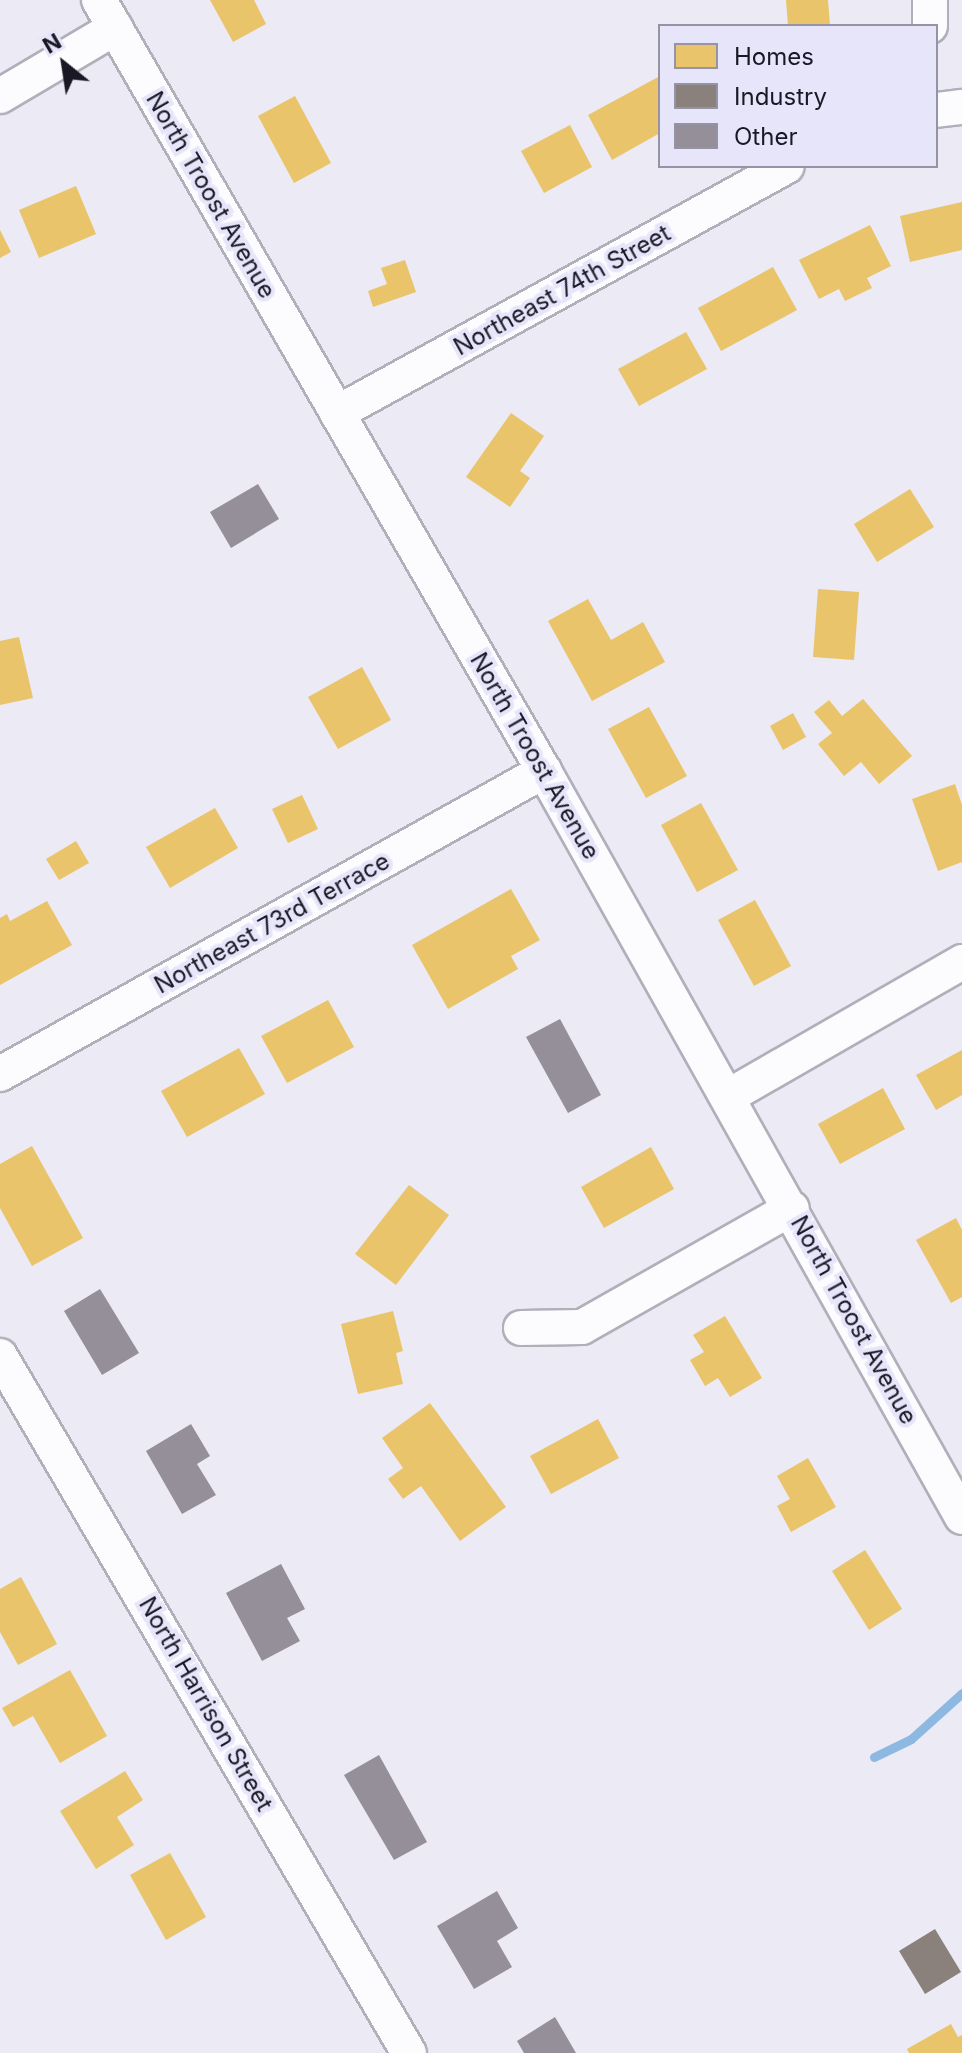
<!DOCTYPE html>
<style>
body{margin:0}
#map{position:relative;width:962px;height:2053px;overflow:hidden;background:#ebeaf5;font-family:Inter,sans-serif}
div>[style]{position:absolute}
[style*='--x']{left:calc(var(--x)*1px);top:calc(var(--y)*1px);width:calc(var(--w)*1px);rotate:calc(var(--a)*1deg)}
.homes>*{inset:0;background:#e9c46a}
.industry>*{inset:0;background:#8a817c}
.stream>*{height:9px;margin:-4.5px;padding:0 4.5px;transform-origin:4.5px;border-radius:4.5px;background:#8cb8e1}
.building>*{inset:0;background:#948f98}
.roads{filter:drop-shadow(2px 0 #b0afba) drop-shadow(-2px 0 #b0afba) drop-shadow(0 2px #b0afba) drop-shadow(0 -2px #b0afba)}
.minor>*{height:34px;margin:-17px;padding:0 17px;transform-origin:17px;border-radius:17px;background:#fcfcfe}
span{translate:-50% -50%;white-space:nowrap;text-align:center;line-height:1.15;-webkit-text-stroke:8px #e7e5fa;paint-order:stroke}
.street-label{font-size:24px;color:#191824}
.legend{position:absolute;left:658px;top:24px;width:280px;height:144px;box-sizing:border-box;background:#e7e5fa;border:2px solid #9593a4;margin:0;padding:10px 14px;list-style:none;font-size:24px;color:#191824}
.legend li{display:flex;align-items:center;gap:16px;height:40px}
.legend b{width:40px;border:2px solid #9593a4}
.north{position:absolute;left:24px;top:24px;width:80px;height:80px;-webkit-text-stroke:6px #e7e5fa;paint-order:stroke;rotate:330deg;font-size:22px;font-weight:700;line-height:32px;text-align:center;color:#191824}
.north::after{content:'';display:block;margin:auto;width:28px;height:36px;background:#191824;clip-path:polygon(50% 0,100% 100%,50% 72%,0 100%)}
</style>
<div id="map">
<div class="homes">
<i style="clip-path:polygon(210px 0,254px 0,266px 24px,233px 42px)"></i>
<i style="clip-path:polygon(786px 0,828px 0,830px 26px,788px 26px)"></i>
<i style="clip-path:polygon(660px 76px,660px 133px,612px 160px,588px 115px)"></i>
<i style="clip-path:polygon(295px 96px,331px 163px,294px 183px,258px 116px)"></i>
<i style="clip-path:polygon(570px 125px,592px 167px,544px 193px,521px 151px)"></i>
<i style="clip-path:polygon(76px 186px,96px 234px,39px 258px,19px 210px)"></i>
<i style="clip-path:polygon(962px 202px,962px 250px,910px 262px,900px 216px)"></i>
<i style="clip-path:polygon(870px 225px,891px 266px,867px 278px,872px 288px,845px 301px,839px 289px,819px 299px,799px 260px)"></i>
<i style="clip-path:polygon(0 230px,11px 252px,0 258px)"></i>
<i style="clip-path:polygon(405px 260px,416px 292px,373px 307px,368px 291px,387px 284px,381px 268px)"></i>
<i style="clip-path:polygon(773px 267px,797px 310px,721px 351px,698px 308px)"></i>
<i style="clip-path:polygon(686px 332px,707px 369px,639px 406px,618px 369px)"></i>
<i style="clip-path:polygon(511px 413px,544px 436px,520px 471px,530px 478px,510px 507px,466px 477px)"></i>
<i style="clip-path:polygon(910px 489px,934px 527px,877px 562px,854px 524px)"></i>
<i style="clip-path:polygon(818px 589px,859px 592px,854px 660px,813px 657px)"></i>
<i style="clip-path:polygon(588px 599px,611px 640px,643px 622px,665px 662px,592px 701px,548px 621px)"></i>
<i style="clip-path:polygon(19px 637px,33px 698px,0 705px,0 641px)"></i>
<i style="clip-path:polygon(362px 667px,391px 720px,338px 749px,308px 697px)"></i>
<i style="clip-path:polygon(863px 699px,912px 756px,879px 784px,861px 762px,844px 776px,818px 744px,832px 733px,814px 712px,829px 700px,842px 716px)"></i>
<i style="clip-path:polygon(649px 707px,687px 776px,646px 798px,608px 729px)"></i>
<i style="clip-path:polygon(793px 713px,806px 737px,783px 750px,770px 726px)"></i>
<i style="clip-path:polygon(955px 784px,962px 805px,962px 862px,938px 871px,912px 799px)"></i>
<i style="clip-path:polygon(302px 795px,318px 829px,288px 843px,272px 809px)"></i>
<i style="clip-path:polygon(701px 803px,738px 870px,697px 892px,661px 825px)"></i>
<i style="clip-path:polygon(215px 808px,238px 848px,170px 888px,146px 847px)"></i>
<i style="clip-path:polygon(76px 841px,89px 863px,59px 880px,46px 859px)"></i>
<i style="clip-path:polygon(511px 889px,540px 940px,511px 956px,518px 969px,448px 1009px,412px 945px)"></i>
<i style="clip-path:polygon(755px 900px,791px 966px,754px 986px,718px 920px)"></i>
<i style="clip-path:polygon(47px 901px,72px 945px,0 985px,0 918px,7px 914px,10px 921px)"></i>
<i style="clip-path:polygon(328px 1000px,354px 1047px,287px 1083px,261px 1036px)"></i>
<i style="clip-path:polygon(239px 1048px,265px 1094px,187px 1137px,161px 1091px)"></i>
<i style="clip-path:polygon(962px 1050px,962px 1095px,936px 1110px,916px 1075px)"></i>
<i style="clip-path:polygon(883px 1088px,905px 1129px,840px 1164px,818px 1124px)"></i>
<i style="clip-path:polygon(32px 1146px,83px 1238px,32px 1266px,0 1208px,0 1164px)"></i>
<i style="clip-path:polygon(651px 1147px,674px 1189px,604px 1228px,581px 1187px)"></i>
<i style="clip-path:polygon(409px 1185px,449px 1215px,396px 1285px,355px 1254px)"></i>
<i style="clip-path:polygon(956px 1218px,962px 1230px,962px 1297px,951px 1303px,916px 1240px)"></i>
<i style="clip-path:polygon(393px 1311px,403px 1351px,396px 1353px,403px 1384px,358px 1394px,341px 1324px)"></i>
<i style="clip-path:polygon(725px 1316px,762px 1378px,730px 1397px,718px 1378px,705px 1386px,690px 1360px,704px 1352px,693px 1335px)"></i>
<i style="clip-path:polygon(430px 1403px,506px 1507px,460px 1541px,421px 1486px,403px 1499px,388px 1479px,403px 1468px,382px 1438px)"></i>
<i style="clip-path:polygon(598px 1419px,619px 1458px,551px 1494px,530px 1456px)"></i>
<i style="clip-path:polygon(808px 1458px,836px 1507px,791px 1532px,777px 1506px,790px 1499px,777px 1476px)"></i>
<i style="clip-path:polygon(865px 1550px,902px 1609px,869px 1630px,832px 1571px)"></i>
<i style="clip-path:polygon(21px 1577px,57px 1644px,18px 1665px,0 1632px,0 1589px)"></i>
<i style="clip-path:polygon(70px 1670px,107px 1736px,60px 1763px,33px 1716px,13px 1727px,2px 1708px)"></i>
<i style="clip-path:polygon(125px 1771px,143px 1800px,117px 1817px,134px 1845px,96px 1869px,60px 1811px)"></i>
<i style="clip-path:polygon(170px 1853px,206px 1917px,166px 1940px,130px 1875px)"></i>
<i style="clip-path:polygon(951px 2024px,958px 2037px,962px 2035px,962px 2053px,909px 2053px,907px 2049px)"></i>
</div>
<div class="industry">
<i style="clip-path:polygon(935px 1929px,961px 1972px,925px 1994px,899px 1951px)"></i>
</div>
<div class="stream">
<i style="--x:874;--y:1757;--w:41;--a:-25.9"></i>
<i style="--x:911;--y:1739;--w:69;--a:-42"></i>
</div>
<div class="building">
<i style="clip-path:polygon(258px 484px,279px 519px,231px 548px,210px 512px)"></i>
<i style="clip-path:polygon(560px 1019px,601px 1095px,568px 1113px,526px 1037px)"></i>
<i style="clip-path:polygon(100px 1289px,139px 1353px,102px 1375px,64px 1311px)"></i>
<i style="clip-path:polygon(191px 1424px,210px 1456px,197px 1464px,216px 1495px,182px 1514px,146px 1451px)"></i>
<i style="clip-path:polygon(281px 1564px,305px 1609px,287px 1618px,300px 1641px,262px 1661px,226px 1593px)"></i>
<i style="clip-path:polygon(379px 1755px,427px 1842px,394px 1860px,344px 1775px)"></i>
<i style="clip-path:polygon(497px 1891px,518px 1928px,497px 1941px,512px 1967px,474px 1989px,437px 1926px)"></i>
<i style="clip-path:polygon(555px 2017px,576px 2053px,524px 2053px,517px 2041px)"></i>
</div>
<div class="roads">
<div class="minor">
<i style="--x:99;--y:0;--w:890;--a:60.01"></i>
<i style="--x:544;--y:771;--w:855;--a:60.74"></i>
<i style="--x:930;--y:26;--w:26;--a:-90"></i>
<i style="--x:0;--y:96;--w:134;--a:-30.6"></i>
<i style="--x:936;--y:110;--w:26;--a:-7"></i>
<i style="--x:337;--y:413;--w:513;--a:-28.76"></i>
<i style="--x:0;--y:1074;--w:623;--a:-29.12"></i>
<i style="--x:729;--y:1096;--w:269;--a:-29.9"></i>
<i style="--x:521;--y:1328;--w:61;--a:-0.9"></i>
<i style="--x:582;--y:1327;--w:241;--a:-29.5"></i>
<i style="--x:0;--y:1356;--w:808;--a:59.6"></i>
</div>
</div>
<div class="street-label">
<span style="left:211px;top:195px;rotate:60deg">North Troost Avenue</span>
<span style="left:562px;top:290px;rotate:-29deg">Northeast 74th Street</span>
<span style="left:535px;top:756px;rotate:60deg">North Troost Avenue</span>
<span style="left:272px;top:923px;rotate:-29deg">Northeast 73rd Terrace</span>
<span style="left:854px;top:1320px;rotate:61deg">North Troost Avenue</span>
<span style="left:206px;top:1704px;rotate:60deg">North Harrison Street</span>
</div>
<ul class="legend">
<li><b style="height:22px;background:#e9c46a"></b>Homes</li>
<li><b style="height:22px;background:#8a817c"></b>Industry</li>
<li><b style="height:22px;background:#948f98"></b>Other</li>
</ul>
<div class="north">N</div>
</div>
